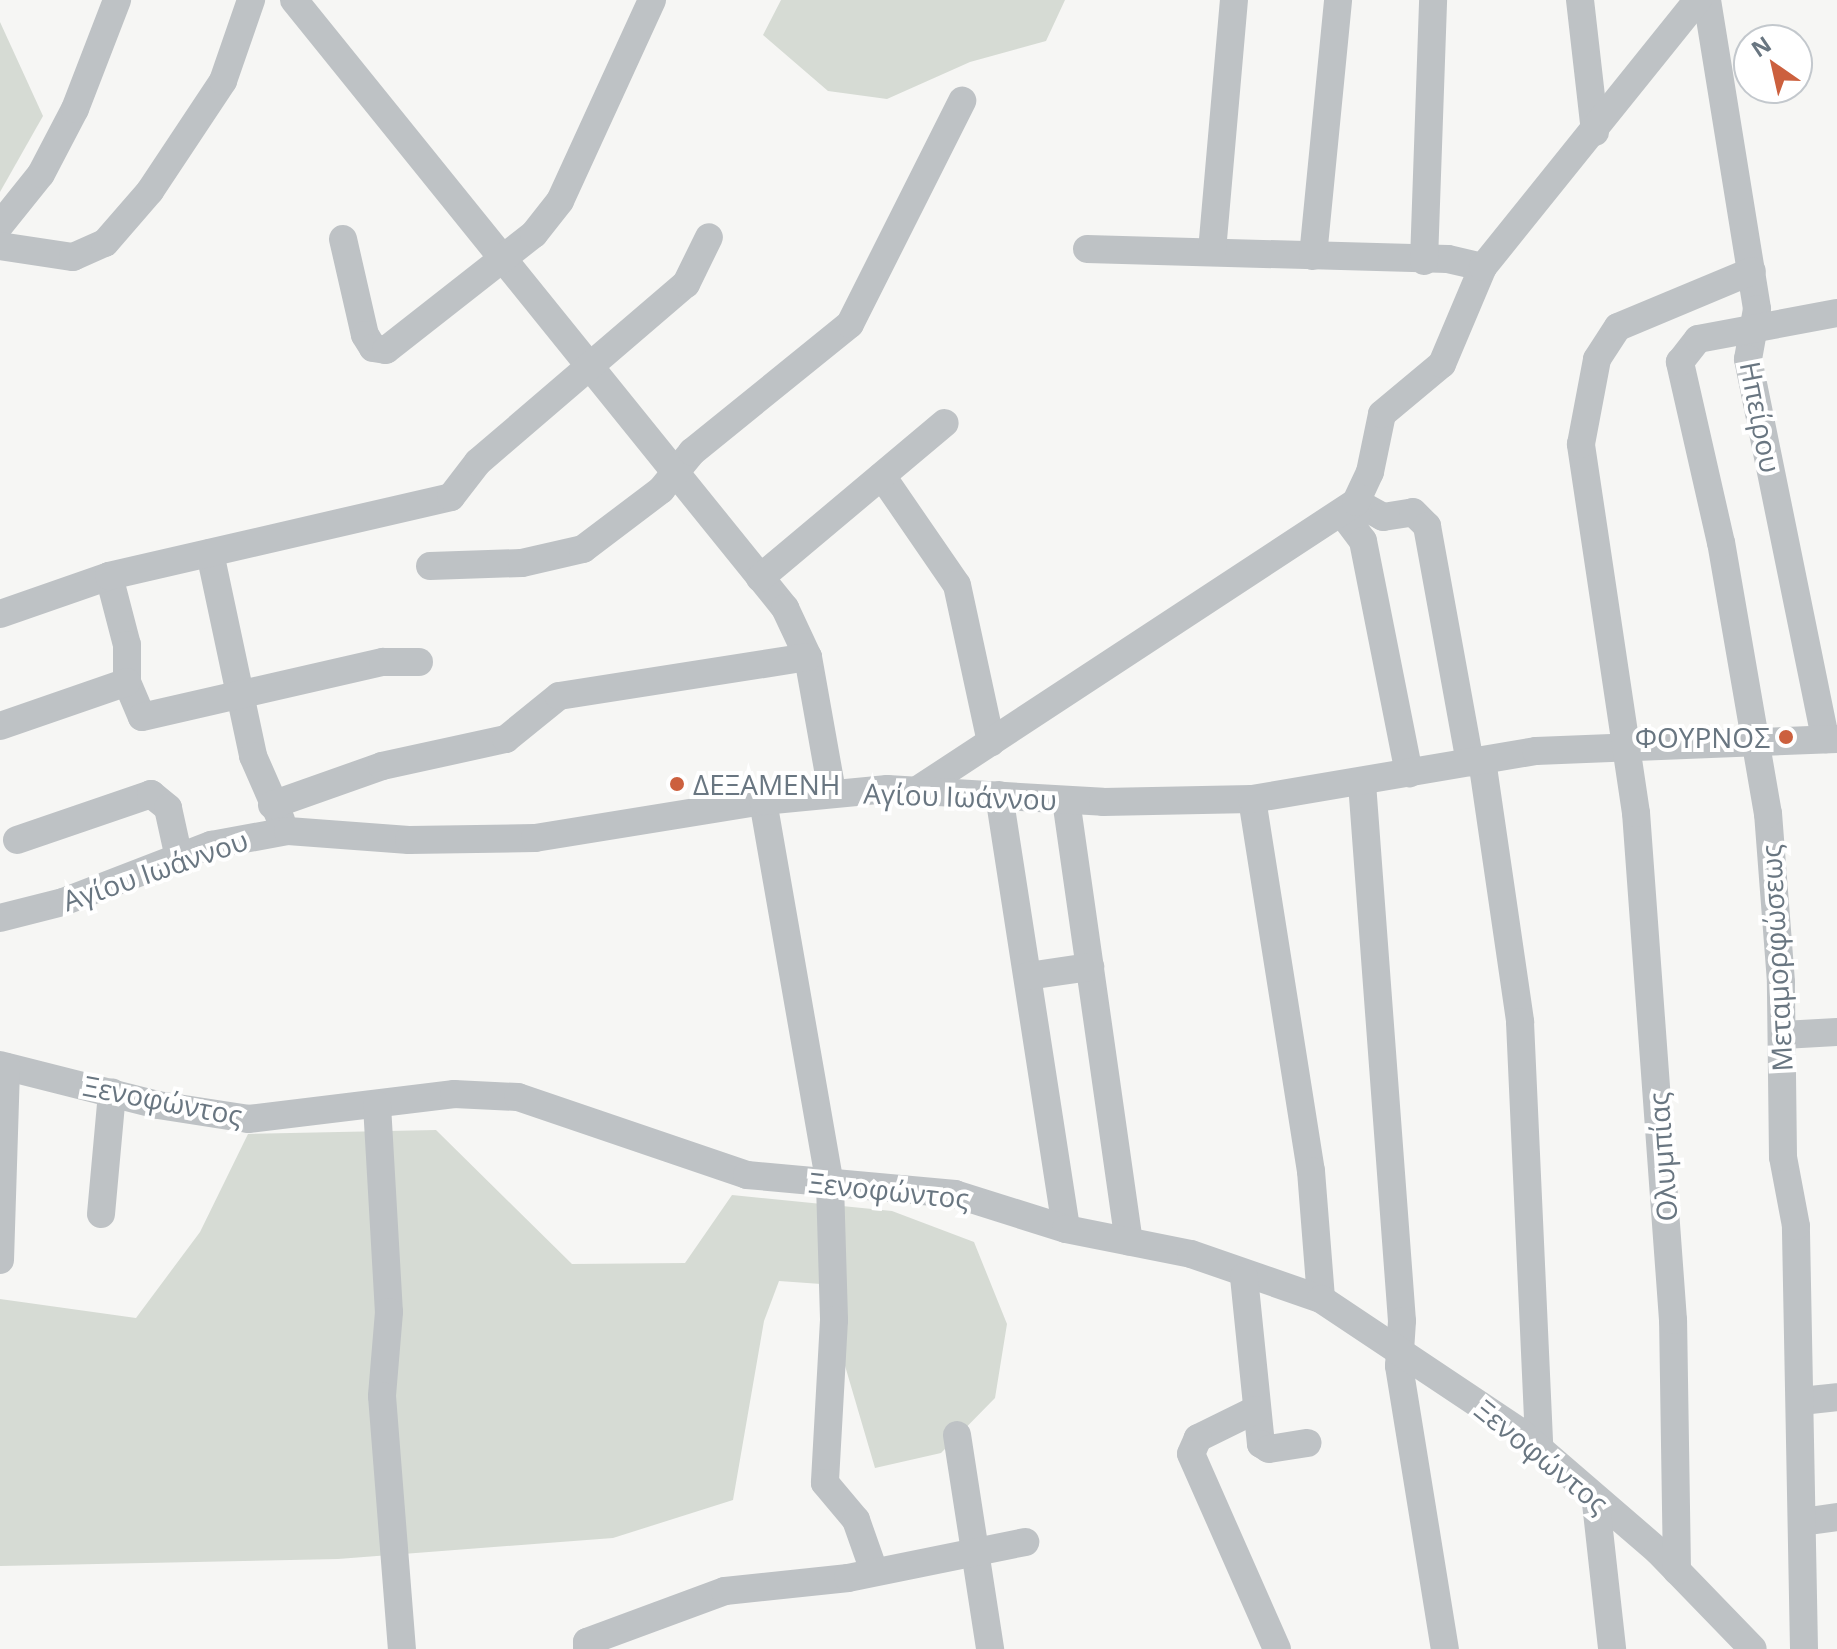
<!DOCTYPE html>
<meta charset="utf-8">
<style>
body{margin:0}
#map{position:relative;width:1837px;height:1649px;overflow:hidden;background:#f6f6f4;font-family:"Open Sans",sans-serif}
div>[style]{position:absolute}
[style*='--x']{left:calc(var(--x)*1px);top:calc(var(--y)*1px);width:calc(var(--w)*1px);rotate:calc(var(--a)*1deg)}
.green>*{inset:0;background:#d6dbd4}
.minor>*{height:28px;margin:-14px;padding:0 14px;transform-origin:14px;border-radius:14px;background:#bec2c5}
.dots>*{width:22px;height:22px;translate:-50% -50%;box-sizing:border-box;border:4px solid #fff;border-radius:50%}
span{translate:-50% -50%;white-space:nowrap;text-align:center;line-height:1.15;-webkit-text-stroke:8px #fff;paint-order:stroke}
.street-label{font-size:28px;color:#697681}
.poi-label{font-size:28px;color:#697681}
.right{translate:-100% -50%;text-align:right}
.left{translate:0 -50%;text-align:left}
.north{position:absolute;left:1733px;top:24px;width:80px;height:80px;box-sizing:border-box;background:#fff;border:2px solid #c3c8cd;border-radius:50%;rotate:326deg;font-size:22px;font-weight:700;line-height:32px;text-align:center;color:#697681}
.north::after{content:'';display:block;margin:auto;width:28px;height:36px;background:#cc603e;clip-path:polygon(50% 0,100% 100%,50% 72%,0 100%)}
</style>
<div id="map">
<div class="green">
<i style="clip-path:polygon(781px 0,1065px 0,1046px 41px,970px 62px,887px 99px,828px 91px,763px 35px)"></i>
<i style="clip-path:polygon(0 22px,43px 116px,0 192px)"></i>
<i style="clip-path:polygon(436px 1130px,572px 1264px,685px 1263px,732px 1195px,892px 1211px,974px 1242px,1007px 1324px,995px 1398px,941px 1453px,875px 1468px,821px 1284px,779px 1281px,764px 1321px,733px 1500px,613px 1538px,338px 1559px,0 1566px,0 1299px,136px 1318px,200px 1232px,248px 1134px)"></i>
</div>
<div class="minor">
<i style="--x:294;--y:0;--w:782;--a:51.08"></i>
<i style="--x:785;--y:608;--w:54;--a:64.9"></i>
<i style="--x:808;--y:657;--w:137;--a:79.9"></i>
<i style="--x:1580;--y:0;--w:133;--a:83.5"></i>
<i style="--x:1707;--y:0;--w:313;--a:80.8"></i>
<i style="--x:1757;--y:309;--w:51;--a:100.2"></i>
<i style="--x:1748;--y:359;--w:388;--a:78.5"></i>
<i style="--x:0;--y:225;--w:65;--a:-51.2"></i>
<i style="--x:41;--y:174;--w:73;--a:-62.4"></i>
<i style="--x:75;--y:109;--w:117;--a:-68.9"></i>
<i style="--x:343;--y:239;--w:98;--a:77.1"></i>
<i style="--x:365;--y:335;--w:15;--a:58"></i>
<i style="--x:373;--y:348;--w:13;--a:9"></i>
<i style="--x:386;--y:350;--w:188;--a:-38.1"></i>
<i style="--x:534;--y:234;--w:42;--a:-51.8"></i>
<i style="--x:560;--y:201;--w:221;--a:-65.4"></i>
<i style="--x:0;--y:246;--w:74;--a:8.6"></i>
<i style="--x:73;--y:257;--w:35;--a:-24"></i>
<i style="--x:105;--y:243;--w:69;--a:-49.1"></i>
<i style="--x:150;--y:191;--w:132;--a:-56.4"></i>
<i style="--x:223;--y:81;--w:86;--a:-70.9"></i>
<i style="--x:1087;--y:249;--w:361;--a:1.6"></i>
<i style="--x:1448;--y:259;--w:36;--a:13"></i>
<i style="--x:1212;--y:251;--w:252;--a:-85"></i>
<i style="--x:1313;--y:256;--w:257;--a:-84.4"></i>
<i style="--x:1424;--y:261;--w:261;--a:-88"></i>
<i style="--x:882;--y:476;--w:132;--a:55.5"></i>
<i style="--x:957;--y:585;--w:161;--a:77.8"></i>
<i style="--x:1356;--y:502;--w:31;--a:29"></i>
<i style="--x:1383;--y:517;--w:30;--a:-9"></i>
<i style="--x:1413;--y:512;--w:20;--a:45"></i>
<i style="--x:1427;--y:526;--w:240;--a:79.7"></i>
<i style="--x:1342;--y:513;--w:35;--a:53"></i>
<i style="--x:1363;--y:541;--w:237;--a:78.8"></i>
<i style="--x:210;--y:553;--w:208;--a:78"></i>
<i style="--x:253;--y:756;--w:70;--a:66.4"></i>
<i style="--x:430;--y:566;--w:92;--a:-1.9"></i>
<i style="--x:522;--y:563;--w:63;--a:-12.9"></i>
<i style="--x:583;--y:549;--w:98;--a:-37.1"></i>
<i style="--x:661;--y:490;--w:49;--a:-50.8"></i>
<i style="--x:692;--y:452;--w:203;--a:-39"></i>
<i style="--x:850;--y:324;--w:250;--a:-63.3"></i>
<i style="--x:109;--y:576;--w:71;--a:75.4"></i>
<i style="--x:127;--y:645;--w:37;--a:90"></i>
<i style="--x:127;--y:682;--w:38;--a:67"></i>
<i style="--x:142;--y:717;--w:247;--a:-12.9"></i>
<i style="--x:383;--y:662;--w:36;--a:0"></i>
<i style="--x:760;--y:578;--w:241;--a:-40"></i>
<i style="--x:0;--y:614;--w:115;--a:-19.2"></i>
<i style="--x:109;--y:576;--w:351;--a:-13"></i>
<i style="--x:451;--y:497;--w:44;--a:-52.4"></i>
<i style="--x:478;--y:462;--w:274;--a:-40.6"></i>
<i style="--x:686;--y:284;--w:52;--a:-63.9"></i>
<i style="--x:0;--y:726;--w:134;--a:-19.1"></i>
<i style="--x:1482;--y:760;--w:265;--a:81.7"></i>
<i style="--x:1520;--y:1022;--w:425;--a:87.4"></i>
<i style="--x:1362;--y:783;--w:539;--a:85.75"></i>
<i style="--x:1402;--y:1321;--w:45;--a:93.8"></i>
<i style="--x:1399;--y:1366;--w:287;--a:80.8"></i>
<i style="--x:919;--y:789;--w:523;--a:-33.29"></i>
<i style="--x:1356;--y:502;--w:33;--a:-65"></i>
<i style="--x:1370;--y:472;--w:59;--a:-78.3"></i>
<i style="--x:1382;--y:414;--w:78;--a:-39.8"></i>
<i style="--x:1442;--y:364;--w:105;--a:-67.1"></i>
<i style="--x:1483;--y:267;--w:343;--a:-51.2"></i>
<i style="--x:999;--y:795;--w:439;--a:81.2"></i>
<i style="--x:1252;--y:799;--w:377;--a:81"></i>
<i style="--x:1311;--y:1171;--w:128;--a:85.5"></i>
<i style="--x:1066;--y:800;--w:446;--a:81.9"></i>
<i style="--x:763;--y:801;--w:389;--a:80.1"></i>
<i style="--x:830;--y:1184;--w:136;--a:88.3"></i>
<i style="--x:834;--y:1320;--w:163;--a:93.2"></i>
<i style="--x:825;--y:1483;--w:48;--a:50"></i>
<i style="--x:856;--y:1520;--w:54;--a:70.6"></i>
<i style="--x:272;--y:805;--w:117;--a:-19.5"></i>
<i style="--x:382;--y:766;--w:127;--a:-12.3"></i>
<i style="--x:506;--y:739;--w:68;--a:-39.1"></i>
<i style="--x:559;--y:696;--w:252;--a:-8.9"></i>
<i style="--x:17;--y:840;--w:142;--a:-18.9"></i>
<i style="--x:151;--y:794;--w:22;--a:39"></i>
<i style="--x:168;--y:808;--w:51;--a:77.6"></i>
<i style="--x:0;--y:918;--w:65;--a:-14.3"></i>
<i style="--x:63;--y:902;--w:159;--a:-21.1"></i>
<i style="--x:211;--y:845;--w:78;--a:-10.3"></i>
<i style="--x:288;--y:831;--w:121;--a:4.3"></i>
<i style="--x:409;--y:840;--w:126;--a:-0.9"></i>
<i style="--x:535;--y:838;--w:231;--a:-9.2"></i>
<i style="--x:763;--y:801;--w:125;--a:-5.5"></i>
<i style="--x:887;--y:789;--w:216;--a:3.4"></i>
<i style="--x:1103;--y:802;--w:149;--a:-1.2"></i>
<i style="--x:1252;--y:799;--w:288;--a:-9.6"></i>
<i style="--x:1536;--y:751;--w:301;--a:-2.3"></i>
<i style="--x:1028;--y:976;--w:63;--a:-8.3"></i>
<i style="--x:1783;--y:1035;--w:54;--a:-3.2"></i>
<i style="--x:0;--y:1065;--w:163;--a:14.2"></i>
<i style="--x:158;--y:1105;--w:91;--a:8.8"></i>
<i style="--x:248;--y:1119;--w:208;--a:-6.9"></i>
<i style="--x:454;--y:1094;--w:64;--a:2.7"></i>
<i style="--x:518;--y:1097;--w:242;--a:18.8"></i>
<i style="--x:747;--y:1175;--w:209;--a:5.2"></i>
<i style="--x:955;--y:1194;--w:116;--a:17.5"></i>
<i style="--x:1066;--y:1229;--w:127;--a:11.3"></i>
<i style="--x:1191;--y:1254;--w:138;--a:19.1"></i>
<i style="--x:1321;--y:1299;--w:238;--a:33.7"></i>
<i style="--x:1519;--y:1431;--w:184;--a:40.8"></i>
<i style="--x:1658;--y:1551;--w:136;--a:45.9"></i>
<i style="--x:377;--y:1105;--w:207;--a:86.7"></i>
<i style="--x:389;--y:1312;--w:84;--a:94.8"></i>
<i style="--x:382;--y:1396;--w:254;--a:85.5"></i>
<i style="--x:101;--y:1214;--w:122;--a:-84.8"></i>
<i style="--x:0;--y:1260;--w:193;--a:-88.2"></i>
<i style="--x:1244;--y:1277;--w:168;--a:84.2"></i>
<i style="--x:1261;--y:1444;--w:9;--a:32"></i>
<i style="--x:1269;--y:1449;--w:39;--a:-9"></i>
<i style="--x:1801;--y:1401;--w:36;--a:-6"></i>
<i style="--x:1255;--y:1410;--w:64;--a:153.8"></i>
<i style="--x:1198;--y:1438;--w:17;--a:114"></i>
<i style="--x:1191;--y:1454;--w:213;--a:66.2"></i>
<i style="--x:957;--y:1435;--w:217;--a:81.2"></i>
<i style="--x:1596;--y:1503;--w:147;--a:83.7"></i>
<i style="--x:1802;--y:1522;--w:35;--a:-8"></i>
<i style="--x:1677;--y:1571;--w:251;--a:-90.9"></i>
<i style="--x:1673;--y:1320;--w:508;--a:-94.17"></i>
<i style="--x:1636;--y:813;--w:373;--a:-98.5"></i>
<i style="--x:1581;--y:444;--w:86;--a:-79.3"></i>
<i style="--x:1597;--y:359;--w:38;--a:-57"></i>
<i style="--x:1618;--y:327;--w:145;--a:-22.7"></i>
<i style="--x:587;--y:1649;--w:7;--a:-90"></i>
<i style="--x:587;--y:1642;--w:147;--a:-20.3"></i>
<i style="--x:725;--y:1591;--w:124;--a:-6"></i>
<i style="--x:848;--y:1578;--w:181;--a:-11.5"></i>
<i style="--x:1804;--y:1649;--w:423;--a:-91.1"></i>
<i style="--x:1796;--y:1226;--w:70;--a:-100.7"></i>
<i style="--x:1783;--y:1157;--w:175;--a:-90.7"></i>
<i style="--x:1781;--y:982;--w:169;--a:-94.4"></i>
<i style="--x:1768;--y:814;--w:275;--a:-99.8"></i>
<i style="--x:1721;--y:543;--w:186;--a:-102.8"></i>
<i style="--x:1680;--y:362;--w:29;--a:-52"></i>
<i style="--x:1698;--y:339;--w:141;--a:-10.6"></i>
</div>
<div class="dots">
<i style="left:1786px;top:737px;background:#cc603e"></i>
<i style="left:677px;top:784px;background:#cc603e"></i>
</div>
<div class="street-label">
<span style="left:1761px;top:417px;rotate:79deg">Ηπείρου</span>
<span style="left:960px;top:796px;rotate:2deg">Αγίου Ιωάννου</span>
<span style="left:155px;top:870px;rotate:-19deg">Αγίου Ιωάννου</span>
<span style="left:1776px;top:958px;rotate:-93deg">Μεταμορφώσεως</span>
<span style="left:163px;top:1100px;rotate:11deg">Ξενοφώντος</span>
<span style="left:1662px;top:1157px;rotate:-94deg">Ολυμπίας</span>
<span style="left:889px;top:1190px;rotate:6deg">Ξενοφώντος</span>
<span style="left:1542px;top:1456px;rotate:39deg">Ξενοφώντος</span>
</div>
<div class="poi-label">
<span class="right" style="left:1770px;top:737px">ΦΟΥΡΝΟΣ</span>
<span class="left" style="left:693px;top:784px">ΔΕΞΑΜΕΝΗ</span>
</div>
<div class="north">N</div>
</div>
